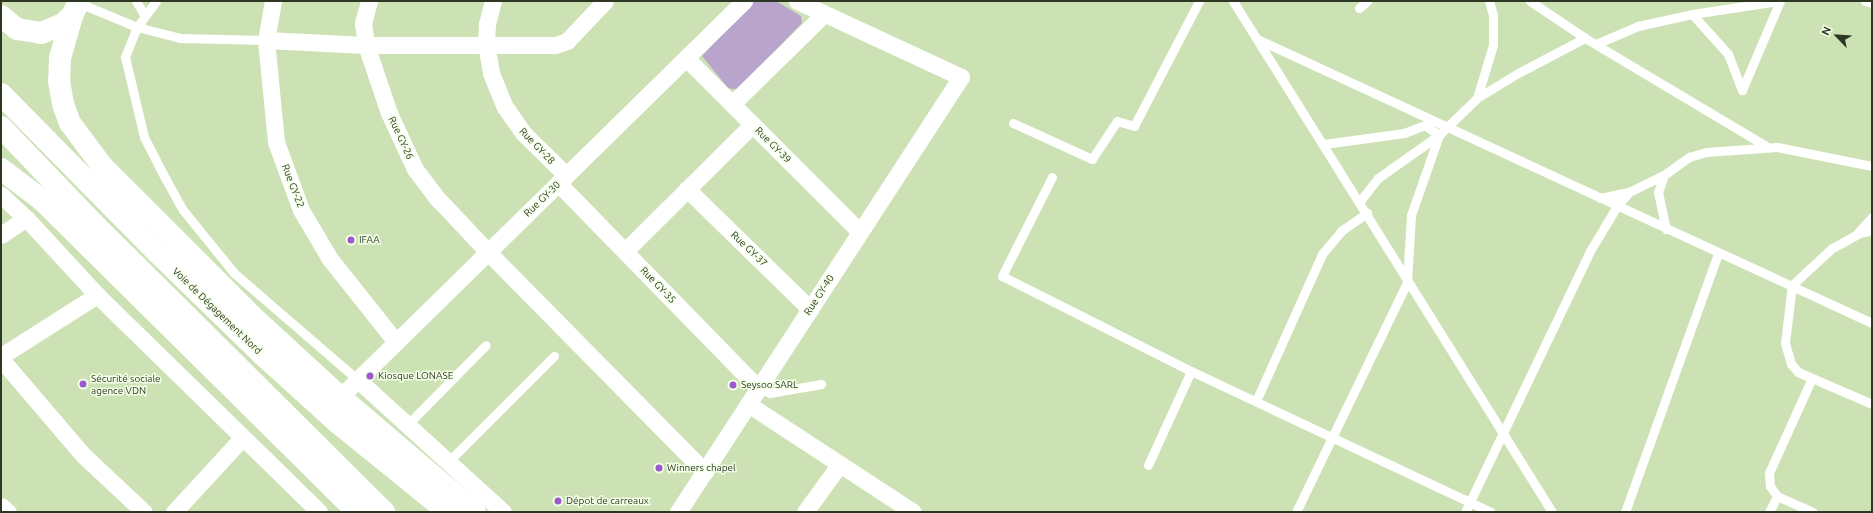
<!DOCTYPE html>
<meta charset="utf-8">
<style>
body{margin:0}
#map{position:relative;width:1873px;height:513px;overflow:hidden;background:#cce2b4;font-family:Ubuntu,sans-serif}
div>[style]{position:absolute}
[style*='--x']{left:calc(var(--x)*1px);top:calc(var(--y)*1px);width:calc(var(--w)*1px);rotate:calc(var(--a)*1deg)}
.green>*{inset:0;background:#b9a4cb}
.lane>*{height:9px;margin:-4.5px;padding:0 4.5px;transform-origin:4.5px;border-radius:4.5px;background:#fff}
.street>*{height:17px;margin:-8.5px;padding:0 8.5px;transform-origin:8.5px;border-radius:8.5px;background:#fff}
.primary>*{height:22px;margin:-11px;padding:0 11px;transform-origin:11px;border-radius:11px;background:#fff}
.highway>*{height:22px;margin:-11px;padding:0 11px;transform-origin:11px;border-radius:11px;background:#fff}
.dots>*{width:11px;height:11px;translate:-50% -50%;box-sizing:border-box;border:2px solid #f3ffe7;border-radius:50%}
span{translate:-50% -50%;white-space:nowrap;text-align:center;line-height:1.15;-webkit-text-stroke:3px #f3ffe7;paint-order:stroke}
.street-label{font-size:10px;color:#2e3724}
.poi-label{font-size:10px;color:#2e3724}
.left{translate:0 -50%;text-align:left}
.frame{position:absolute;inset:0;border:2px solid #2e3724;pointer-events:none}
.north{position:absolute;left:1817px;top:16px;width:40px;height:40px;-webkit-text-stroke:3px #f3ffe7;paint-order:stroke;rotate:295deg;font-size:11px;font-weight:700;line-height:16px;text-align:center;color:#2e3724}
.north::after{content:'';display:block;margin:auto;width:14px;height:18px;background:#2e3724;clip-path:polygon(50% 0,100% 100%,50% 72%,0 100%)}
</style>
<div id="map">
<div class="green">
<i style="clip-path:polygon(753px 1px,776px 1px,801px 16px,802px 23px,738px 89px,733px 89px,728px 88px,702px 56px)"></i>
</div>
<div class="lane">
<i style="--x:136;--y:1;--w:17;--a:59"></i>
<i style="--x:156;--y:1;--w:32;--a:126"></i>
<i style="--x:137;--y:27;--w:32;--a:112"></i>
<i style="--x:125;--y:57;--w:82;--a:76.6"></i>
<i style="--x:144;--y:137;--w:44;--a:62.9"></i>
<i style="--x:164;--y:176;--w:39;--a:61"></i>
<i style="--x:183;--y:210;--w:81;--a:51"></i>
<i style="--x:234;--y:273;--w:164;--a:40.8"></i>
<i style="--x:1233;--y:1;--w:602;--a:58.02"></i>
<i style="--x:1530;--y:1;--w:66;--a:33.9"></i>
<i style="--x:1585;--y:38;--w:211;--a:30.8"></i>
<i style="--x:1865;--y:1;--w:7;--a:16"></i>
<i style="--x:79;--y:3;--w:63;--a:22.5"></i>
<i style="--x:137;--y:27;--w:44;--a:14.3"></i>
<i style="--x:180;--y:38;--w:86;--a:1.3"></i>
<i style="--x:1359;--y:8;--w:11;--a:-41"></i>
<i style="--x:1692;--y:14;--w:54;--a:48"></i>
<i style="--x:1728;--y:54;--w:39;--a:69"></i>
<i style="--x:1742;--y:90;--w:97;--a:-66.9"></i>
<i style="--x:1257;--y:39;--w:677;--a:24.79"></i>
<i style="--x:1596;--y:44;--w:46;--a:-23.2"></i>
<i style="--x:1638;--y:26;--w:55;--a:-12.5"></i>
<i style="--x:1692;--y:14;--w:87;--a:-8.6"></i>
<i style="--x:1477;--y:98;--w:55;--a:-73.2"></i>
<i style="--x:1493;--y:45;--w:30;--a:-90"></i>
<i style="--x:1493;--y:15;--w:15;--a:-106"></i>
<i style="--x:1013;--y:123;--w:87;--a:24.5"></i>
<i style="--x:1092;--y:159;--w:45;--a:-56.7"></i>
<i style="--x:1117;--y:121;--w:18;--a:16"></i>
<i style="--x:1134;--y:126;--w:141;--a:-62.5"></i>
<i style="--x:1324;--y:144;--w:81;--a:-7.8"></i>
<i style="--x:1404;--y:133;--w:28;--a:-21"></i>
<i style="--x:1664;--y:175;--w:18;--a:109"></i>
<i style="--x:1658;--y:192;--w:38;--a:78"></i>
<i style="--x:1052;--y:177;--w:111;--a:116.8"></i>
<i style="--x:1002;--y:276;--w:212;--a:26.7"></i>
<i style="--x:1191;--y:371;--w:331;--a:25.2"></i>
<i style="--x:1600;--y:198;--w:30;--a:-12"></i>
<i style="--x:1629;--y:192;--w:39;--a:-26"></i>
<i style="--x:1664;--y:175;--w:31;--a:-36"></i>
<i style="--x:1689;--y:157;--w:18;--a:-16"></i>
<i style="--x:1706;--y:152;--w:71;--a:-4"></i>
<i style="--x:1777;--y:147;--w:97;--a:11.3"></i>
<i style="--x:1360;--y:201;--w:29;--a:-52"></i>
<i style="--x:1378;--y:178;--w:75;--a:-35.2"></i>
<i style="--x:1439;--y:135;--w:53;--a:-44.2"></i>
<i style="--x:1477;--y:98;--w:48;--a:-31.4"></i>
<i style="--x:1518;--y:73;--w:76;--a:-27.6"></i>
<i style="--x:1872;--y:217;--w:24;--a:132"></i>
<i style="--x:1856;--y:235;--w:29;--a:151"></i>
<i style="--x:1831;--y:249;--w:53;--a:137.3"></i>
<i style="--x:1792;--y:285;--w:58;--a:96.9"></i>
<i style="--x:1785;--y:343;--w:22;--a:74"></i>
<i style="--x:1791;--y:364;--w:11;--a:49"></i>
<i style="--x:1798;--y:372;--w:81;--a:23.4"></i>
<i style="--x:1857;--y:234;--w:16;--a:-15"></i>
<i style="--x:1812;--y:378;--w:104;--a:114.4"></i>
<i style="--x:1769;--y:473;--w:13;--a:86"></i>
<i style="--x:1770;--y:486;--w:12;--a:55"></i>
<i style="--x:1777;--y:496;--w:39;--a:24"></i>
<i style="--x:758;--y:388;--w:13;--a:23"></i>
<i style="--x:770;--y:393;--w:52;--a:-10"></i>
<i style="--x:1256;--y:401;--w:161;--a:-65.8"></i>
<i style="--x:1322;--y:254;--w:30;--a:-50"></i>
<i style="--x:1341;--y:231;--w:32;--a:-35"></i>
<i style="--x:407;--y:425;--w:112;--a:-45.4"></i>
<i style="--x:448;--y:462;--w:150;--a:-45"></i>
<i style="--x:1148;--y:465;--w:103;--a:-65.4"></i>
<i style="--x:1296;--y:512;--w:255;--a:-64.2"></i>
<i style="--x:1407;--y:282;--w:67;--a:-86.6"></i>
<i style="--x:1411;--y:215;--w:85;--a:-70.7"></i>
<i style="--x:1439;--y:135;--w:16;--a:-145"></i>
<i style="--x:1465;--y:512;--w:289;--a:-64.4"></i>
<i style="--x:1590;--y:251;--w:52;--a:-59"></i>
<i style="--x:1617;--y:206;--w:18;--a:-49"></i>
<i style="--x:1625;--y:512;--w:275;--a:-70.2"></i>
<i style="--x:1769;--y:512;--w:18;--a:-63"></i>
</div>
<div class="street">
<i style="--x:273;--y:1;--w:40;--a:100"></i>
<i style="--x:266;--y:40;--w:102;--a:84.4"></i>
<i style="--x:276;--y:142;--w:72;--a:69.8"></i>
<i style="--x:301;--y:210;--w:57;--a:59.4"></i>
<i style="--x:330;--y:259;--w:106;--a:51.5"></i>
<i style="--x:369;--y:1;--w:23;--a:105"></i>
<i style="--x:363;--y:23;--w:22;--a:82"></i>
<i style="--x:366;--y:45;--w:72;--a:71.3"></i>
<i style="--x:389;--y:113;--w:62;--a:65.1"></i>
<i style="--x:415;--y:169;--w:38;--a:53"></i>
<i style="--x:438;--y:199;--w:73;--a:46.7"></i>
<i style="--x:488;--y:252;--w:309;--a:45.4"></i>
<i style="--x:493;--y:1;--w:24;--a:105"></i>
<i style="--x:487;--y:24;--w:20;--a:93"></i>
<i style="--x:486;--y:44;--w:29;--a:80"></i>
<i style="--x:491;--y:73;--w:37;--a:68"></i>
<i style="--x:505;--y:107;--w:32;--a:55"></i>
<i style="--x:523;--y:133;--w:60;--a:44.3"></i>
<i style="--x:266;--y:40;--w:100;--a:2.9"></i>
<i style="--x:366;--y:45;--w:189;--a:0"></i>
<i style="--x:555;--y:45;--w:13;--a:-18"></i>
<i style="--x:567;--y:41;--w:55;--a:-46.5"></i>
<i style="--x:686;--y:58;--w:246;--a:45"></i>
<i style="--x:732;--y:104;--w:129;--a:-44.4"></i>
<i style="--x:558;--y:183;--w:286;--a:45.7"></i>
<i style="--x:687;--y:189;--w:172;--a:44.3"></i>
<i style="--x:1;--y:195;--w:34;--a:43"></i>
<i style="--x:26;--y:218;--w:105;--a:47.3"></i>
<i style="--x:97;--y:295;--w:310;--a:44.3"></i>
<i style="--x:1;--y:235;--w:30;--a:-34"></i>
<i style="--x:625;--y:251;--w:179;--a:-44.8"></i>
<i style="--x:1;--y:356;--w:114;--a:-32.4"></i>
<i style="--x:7;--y:366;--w:117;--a:49.5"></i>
<i style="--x:83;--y:455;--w:83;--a:43.1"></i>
<i style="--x:358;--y:380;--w:196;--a:42.3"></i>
<i style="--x:340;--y:397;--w:566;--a:-44.43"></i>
<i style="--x:748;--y:404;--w:197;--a:33.2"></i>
<i style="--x:1;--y:506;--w:9;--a:41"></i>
<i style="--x:174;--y:512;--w:100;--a:-47.4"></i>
<i style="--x:678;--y:512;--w:519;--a:-56.95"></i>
<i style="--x:961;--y:77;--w:181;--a:-155.1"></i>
<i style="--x:805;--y:512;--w:59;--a:-53.9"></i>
</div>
<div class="primary">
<i style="--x:1;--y:16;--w:21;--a:39"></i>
<i style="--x:17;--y:29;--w:24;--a:9"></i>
<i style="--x:41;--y:33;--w:24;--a:-22"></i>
<i style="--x:63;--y:24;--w:12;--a:-42"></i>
<i style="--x:72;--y:16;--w:17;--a:-65"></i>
</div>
<div class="highway">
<i style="--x:72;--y:16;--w:44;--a:105.9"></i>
<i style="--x:60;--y:58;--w:23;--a:92"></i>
<i style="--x:59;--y:81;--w:23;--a:80"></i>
<i style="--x:63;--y:104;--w:20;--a:70"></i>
<i style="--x:70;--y:123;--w:54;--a:53.3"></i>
<i style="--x:102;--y:166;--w:212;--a:45"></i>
<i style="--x:252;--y:316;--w:120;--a:42.6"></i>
<i style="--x:340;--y:397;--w:177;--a:40.4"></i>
<i style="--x:1;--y:94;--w:222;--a:45.4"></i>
<i style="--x:157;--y:252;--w:148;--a:44.2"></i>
<i style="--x:263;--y:355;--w:101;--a:42.2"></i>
<i style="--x:338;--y:423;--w:141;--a:39"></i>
<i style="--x:1;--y:127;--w:132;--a:46.2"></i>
<i style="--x:92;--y:222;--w:412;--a:44.8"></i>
<i style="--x:1;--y:169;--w:51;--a:37.1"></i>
<i style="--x:42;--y:200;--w:443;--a:44.7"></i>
</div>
<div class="dots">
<i style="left:351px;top:240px;background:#9c59ce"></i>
<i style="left:370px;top:376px;background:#9c59ce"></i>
<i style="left:83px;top:384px;background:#9c59ce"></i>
<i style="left:733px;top:385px;background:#9c59ce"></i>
<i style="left:659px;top:468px;background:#9c59ce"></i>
<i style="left:558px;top:501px;background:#9c59ce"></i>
</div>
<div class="street-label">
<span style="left:401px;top:138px;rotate:65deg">Rue GY-26</span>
<span style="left:773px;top:145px;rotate:45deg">Rue GY-39</span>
<span style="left:537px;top:146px;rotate:46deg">Rue GY-28</span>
<span style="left:293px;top:186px;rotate:69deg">Rue GY-22</span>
<span style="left:542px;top:199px;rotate:-44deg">Rue GY-30</span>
<span style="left:749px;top:249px;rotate:44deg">Rue GY-37</span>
<span style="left:658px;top:285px;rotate:46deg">Rue GY-35</span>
<span style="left:819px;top:295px;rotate:-57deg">Rue GY-40</span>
<span style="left:217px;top:311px;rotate:44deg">Voie de Dégagement Nord</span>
</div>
<div class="poi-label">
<span class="left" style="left:359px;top:240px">IFAA</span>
<span class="left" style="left:378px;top:376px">Kiosque LONASE</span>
<span class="left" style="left:91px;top:384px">Sécurité sociale<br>agence VDN</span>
<span class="left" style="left:741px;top:385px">Seysoo SARL</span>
<span class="left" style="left:667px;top:468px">Winners chapel</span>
<span class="left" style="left:566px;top:501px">Dépot de carreaux</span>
</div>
<div class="frame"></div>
<div class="north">N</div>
</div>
